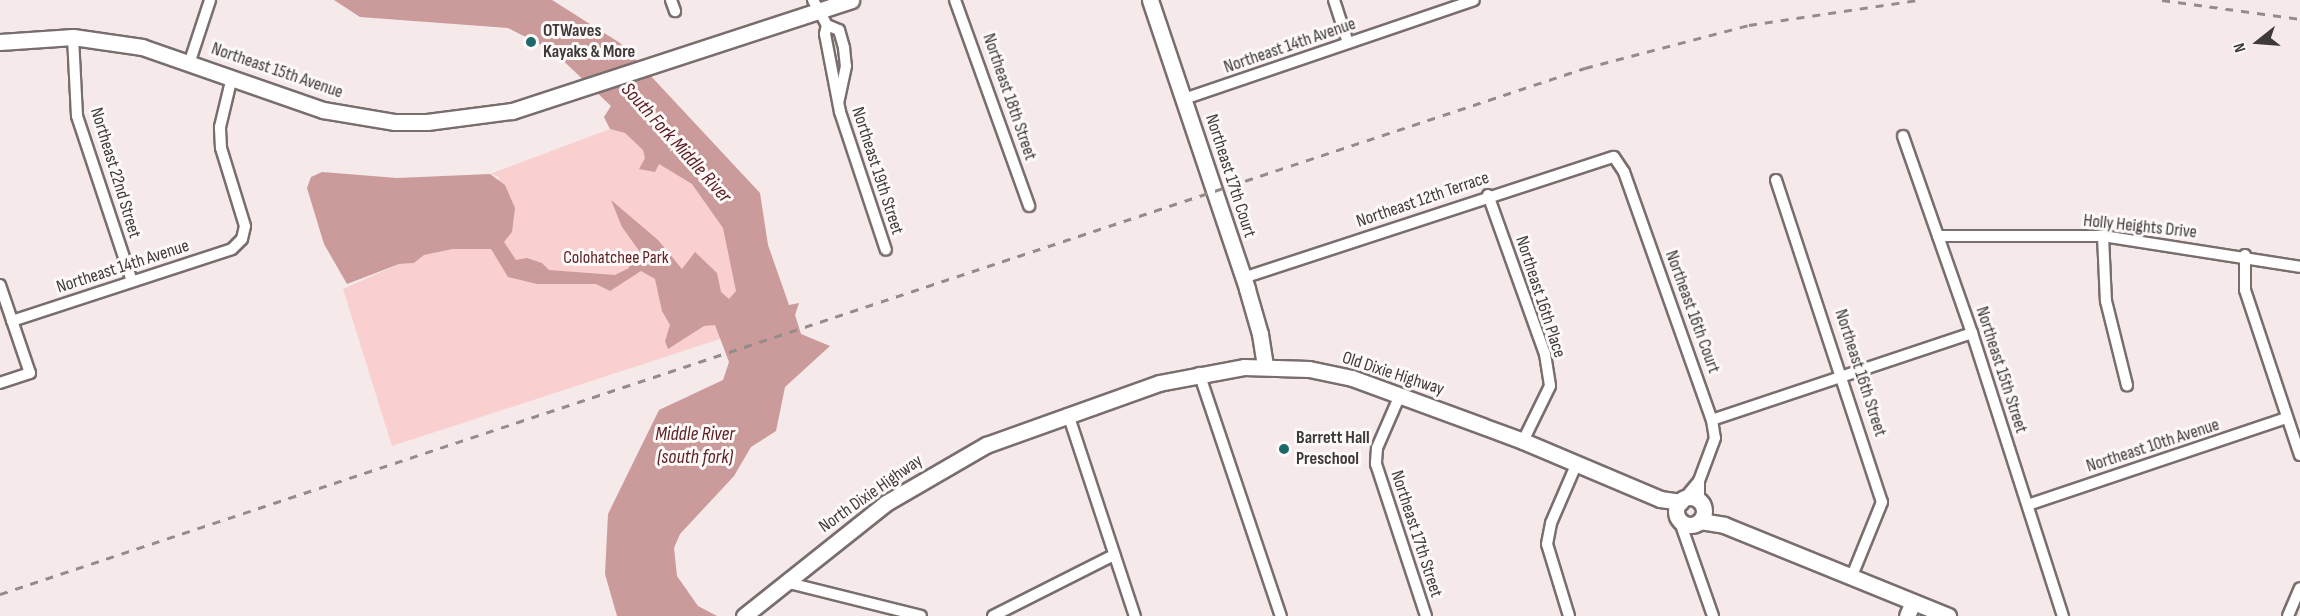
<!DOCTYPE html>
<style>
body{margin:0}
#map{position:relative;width:2300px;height:616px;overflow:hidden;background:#f6e9e9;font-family:"Sofia Sans Condensed",sans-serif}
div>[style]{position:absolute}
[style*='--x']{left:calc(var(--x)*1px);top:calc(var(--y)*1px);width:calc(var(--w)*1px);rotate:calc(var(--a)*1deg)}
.green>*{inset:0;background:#f9d0cf}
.water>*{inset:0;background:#cb9a9a}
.roads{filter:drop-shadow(2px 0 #796e6e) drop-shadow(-2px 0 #796e6e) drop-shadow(0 2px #796e6e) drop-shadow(0 -2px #796e6e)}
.street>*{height:10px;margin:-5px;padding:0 5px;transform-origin:5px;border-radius:5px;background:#fff}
.secondary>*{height:15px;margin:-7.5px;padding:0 7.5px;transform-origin:7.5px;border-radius:7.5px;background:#fff}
.secondary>.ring{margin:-7.5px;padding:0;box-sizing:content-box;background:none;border:15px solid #fff;border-radius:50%}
.rail>*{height:3px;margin-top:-1.5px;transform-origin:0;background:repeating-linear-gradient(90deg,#948b8b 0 8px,transparent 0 16px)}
.dots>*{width:16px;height:16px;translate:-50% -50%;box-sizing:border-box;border:3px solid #fef9f9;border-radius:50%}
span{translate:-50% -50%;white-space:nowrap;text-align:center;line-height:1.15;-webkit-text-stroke:6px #fef9f9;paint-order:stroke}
.poi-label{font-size:18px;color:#3f3a3a;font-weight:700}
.left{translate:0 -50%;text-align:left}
.street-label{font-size:18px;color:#3f3a3a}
.park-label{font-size:18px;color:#602327}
.water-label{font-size:20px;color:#5a1e23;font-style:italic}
.north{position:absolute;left:2228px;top:12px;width:60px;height:60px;-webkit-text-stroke:4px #fef9f9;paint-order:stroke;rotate:253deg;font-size:16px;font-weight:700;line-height:24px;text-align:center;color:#3f3a3a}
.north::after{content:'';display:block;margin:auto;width:21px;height:27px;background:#3f3a3a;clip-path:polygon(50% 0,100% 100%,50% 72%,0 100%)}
</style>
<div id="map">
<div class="green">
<i style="clip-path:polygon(610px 129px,625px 133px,704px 188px,735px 225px,748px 295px,729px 336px,392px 446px,343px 289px,399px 264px,414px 263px,424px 255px,453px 249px,491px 249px,499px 177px,490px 174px)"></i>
</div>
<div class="water">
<i style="clip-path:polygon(334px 0,552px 0,620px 43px,760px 193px,768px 245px,789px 305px,799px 303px,795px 315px,801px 334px,830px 346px,785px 387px,776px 431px,751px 447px,734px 476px,680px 534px,674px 548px,677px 576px,698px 606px,717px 616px,617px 616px,605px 574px,608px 514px,659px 410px,723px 380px,729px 362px,715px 325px,704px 326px,668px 349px,665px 341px,670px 325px,662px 311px,655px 279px,641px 271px,610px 291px,596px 284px,537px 284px,508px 277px,491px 249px,453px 249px,424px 255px,414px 263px,399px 264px,347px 284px,324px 244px,307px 188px,311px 177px,322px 172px,397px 178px,490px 174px,505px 185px,515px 208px,512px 232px,504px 242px,516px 260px,527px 258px,542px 263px,549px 270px,615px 275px,629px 268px,629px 257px,640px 252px,622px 227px,611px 200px,658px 240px,682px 269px,695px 252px,717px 273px,721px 292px,729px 299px,736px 291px,723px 228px,692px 184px,659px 164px,655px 172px,639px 169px,645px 158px,643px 150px,625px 133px,610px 129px,604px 117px,611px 106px,553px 51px,508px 28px,360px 17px)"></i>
</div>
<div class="roads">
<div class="street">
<i style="--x:671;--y:0;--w:12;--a:70"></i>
<i style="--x:813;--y:0;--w:29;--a:61"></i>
<i style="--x:827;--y:25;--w:13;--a:23"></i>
<i style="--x:839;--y:30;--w:19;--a:74"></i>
<i style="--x:844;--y:48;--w:18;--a:84"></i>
<i style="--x:846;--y:66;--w:35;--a:102"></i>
<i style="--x:955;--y:0;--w:219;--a:70.2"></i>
<i style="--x:1334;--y:0;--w:45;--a:72"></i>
<i style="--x:827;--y:25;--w:9;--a:103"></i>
<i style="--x:825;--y:34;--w:79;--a:79.1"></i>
<i style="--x:840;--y:112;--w:145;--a:71.6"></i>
<i style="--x:73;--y:37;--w:79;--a:87.1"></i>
<i style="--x:77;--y:116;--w:174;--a:71.6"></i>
<i style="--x:190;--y:61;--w:64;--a:-71.8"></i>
<i style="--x:1184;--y:99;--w:306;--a:-18.8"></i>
<i style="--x:1903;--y:136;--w:209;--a:70.7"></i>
<i style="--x:1972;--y:333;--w:297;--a:72.2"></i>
<i style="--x:1776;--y:180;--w:339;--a:71.8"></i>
<i style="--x:1882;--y:502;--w:80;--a:112.1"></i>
<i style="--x:1488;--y:195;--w:169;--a:70.3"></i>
<i style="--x:1545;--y:354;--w:32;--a:81"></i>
<i style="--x:1550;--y:386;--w:61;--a:116.1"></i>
<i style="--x:1938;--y:236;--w:165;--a:0"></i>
<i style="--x:2103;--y:236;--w:199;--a:8.9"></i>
<i style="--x:2103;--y:236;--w:65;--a:87.4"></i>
<i style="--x:2106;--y:301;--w:87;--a:76"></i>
<i style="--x:2245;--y:255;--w:35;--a:90"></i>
<i style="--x:2245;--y:290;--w:174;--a:71.6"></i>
<i style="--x:1243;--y:278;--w:390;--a:-18.1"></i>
<i style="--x:1614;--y:157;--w:18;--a:56"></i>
<i style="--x:1624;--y:172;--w:263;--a:70.5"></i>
<i style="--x:1712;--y:420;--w:18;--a:81"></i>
<i style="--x:1715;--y:438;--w:46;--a:110.4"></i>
<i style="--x:1699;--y:481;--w:25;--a:130"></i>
<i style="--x:0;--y:285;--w:93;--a:71.2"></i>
<i style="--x:30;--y:373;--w:32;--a:162"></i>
<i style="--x:12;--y:321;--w:231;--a:-18.1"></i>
<i style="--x:232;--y:249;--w:14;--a:-45"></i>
<i style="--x:242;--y:239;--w:13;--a:-77"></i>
<i style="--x:245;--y:226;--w:82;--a:-107.1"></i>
<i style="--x:221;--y:148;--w:21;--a:-93"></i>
<i style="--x:220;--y:127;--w:51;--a:-76.5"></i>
<i style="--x:1199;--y:373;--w:256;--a:71.4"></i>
<i style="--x:1400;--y:395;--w:58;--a:113.5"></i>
<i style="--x:1377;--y:448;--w:16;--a:94"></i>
<i style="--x:1376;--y:464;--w:160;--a:71.8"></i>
<i style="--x:1068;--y:414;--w:213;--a:71.7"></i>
<i style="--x:1712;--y:420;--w:274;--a:-18.5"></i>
<i style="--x:1699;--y:481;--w:20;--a:90"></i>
<i style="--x:2028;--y:505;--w:273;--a:-18.6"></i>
<i style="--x:1679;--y:519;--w:103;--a:70.7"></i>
<i style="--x:785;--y:582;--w:140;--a:14"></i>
<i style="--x:993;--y:616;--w:136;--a:-26.8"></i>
<i style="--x:1569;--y:616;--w:75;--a:-107"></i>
<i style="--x:1547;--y:544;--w:21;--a:-79"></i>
<i style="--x:1551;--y:523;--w:65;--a:-66.6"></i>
<i style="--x:2288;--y:616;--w:30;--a:-67"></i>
</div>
<div class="secondary">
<i style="--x:1150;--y:0;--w:305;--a:71.4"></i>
<i style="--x:1247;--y:289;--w:47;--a:73.9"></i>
<i style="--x:1260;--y:334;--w:32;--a:81"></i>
<i style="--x:0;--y:42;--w:73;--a:-3.9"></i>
<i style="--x:73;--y:37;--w:70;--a:8.2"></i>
<i style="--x:142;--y:47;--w:192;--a:19.2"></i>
<i style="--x:323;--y:110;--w:73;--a:9.5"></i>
<i style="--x:395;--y:122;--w:32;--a:0"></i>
<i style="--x:427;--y:122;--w:86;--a:-7.4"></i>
<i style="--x:512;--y:111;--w:357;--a:-18.1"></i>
<i class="ring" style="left:1676px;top:497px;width:13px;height:13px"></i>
<i style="--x:1700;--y:521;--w:24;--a:9"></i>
<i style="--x:1724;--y:525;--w:242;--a:22.1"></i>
<i style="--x:744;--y:616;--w:181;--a:-38.5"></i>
<i style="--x:886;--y:503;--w:116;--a:-30.1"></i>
<i style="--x:986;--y:445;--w:184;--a:-19.7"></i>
<i style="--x:1159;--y:383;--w:86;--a:-10.7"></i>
<i style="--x:1244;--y:367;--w:65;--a:1.8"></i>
<i style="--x:1309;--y:369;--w:44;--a:11.8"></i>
<i style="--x:1352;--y:378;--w:182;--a:20.2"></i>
<i style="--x:1523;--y:441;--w:149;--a:22.9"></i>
<i style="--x:1660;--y:499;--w:21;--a:8"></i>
<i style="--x:1907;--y:616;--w:15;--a:-67"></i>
</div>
</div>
<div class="rail">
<i style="--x:2162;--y:0;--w:139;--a:7.8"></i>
<i style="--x:0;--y:594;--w:1670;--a:-18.36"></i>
<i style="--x:1585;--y:68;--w:170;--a:-14.7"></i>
<i style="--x:1749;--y:25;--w:172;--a:-8.4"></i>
</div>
<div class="dots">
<i style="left:531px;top:42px;background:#1c696c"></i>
<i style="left:1284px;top:449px;background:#1c696c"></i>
</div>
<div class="poi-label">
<span class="left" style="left:543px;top:42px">OTWaves<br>Kayaks &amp; More</span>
<span class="left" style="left:1296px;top:449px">Barrett Hall<br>Preschool</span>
</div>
<div class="street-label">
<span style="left:1290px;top:46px;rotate:-19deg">Northeast 14th Avenue</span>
<span style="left:277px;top:71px;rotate:19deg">Northeast 15th Avenue</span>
<span style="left:1009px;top:97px;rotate:71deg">Northeast 18th Street</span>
<span style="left:877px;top:171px;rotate:72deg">Northeast 19th Street</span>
<span style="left:115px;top:173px;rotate:73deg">Northeast 22nd Street</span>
<span style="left:1230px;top:176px;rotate:72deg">Northeast 17th Court</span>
<span style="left:1423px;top:200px;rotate:-19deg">Northeast 12th Terrace</span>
<span style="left:2140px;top:227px;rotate:6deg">Holly Heights Drive</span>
<span style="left:123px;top:267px;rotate:-18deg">Northeast 14th Avenue</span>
<span style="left:1540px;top:297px;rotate:72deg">Northeast 16th Place</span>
<span style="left:1692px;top:312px;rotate:70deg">Northeast 16th Court</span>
<span style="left:2001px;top:370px;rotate:72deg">Northeast 15th Street</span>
<span style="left:1860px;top:373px;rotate:72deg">Northeast 16th Street</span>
<span style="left:1393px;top:374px;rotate:18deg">Old Dixie Highway</span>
<span style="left:2153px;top:446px;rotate:-18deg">Northeast 10th Avenue</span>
<span style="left:871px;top:494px;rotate:-35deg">North Dixie Highway</span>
<span style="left:1416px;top:534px;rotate:72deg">Northeast 17th Street</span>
</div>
<div class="park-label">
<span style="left:616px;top:258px">Colohatchee Park</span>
</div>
<div class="water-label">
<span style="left:676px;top:143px;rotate:48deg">South Fork Middle River</span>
<span style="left:695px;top:446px">Middle River<br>(south fork)</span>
</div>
<div class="north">N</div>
</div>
